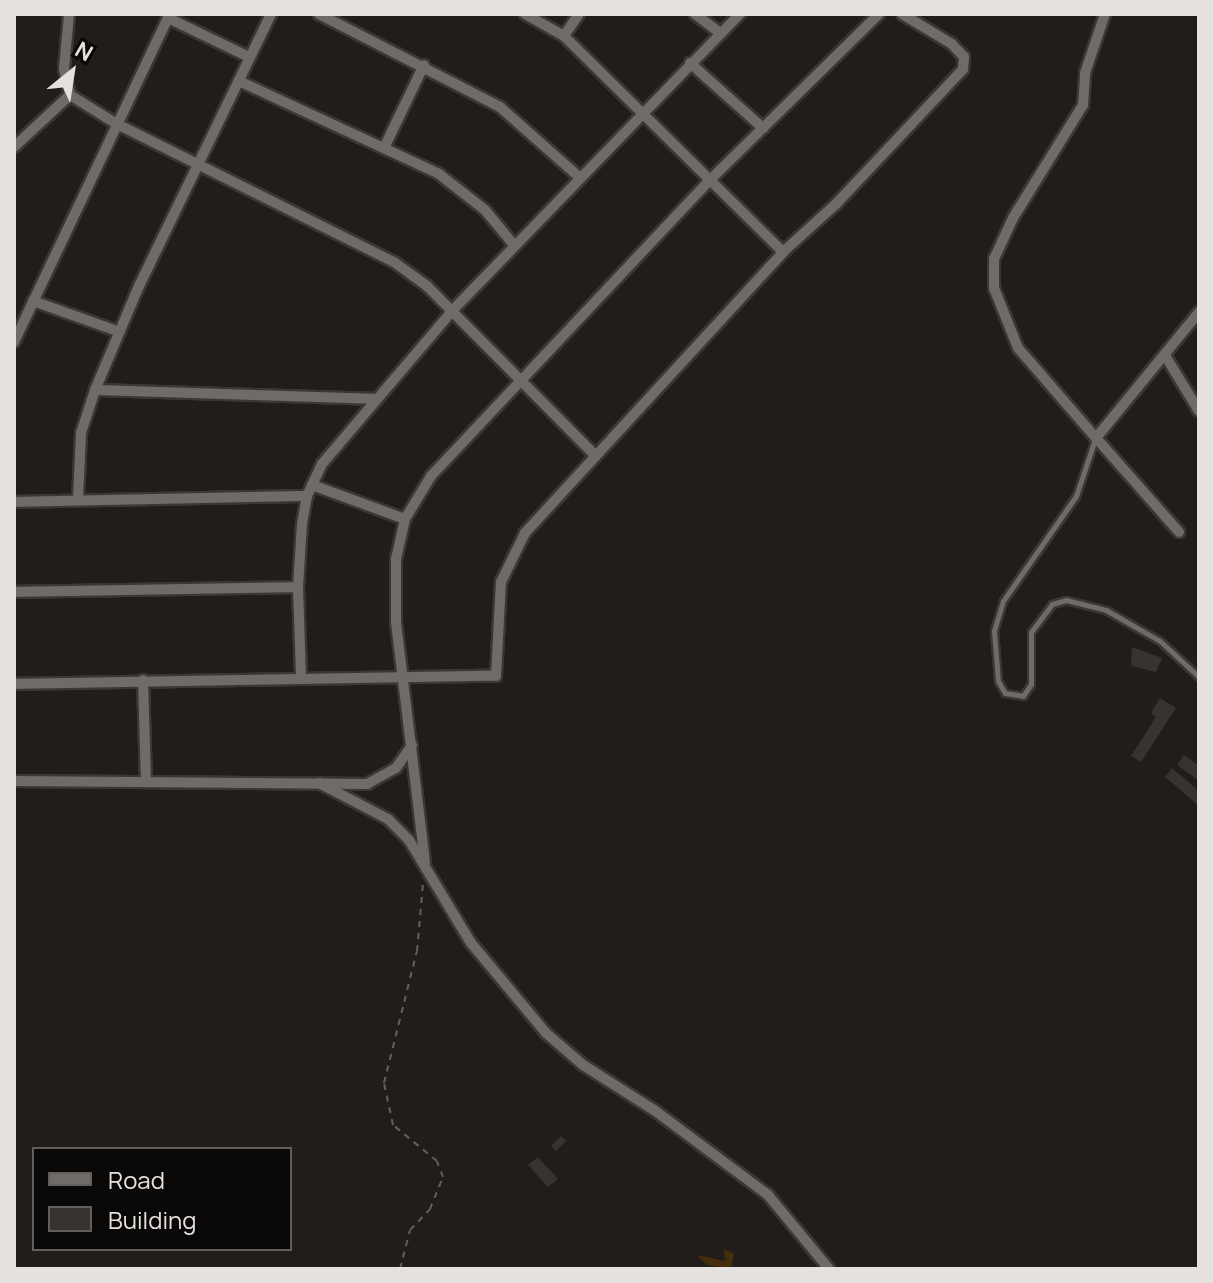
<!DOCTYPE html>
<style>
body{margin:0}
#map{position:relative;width:1213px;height:1283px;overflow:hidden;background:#211e1a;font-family:Manrope,sans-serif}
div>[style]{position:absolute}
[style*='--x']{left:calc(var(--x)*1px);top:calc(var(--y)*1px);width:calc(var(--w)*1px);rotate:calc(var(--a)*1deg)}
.green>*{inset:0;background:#432d0a}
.building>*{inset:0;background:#37342f}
.path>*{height:2px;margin-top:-1px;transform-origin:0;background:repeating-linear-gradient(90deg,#625f5c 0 6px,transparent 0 12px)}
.roads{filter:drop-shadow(2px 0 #3a3835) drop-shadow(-2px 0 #3a3835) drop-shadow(0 2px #3a3835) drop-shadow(0 -2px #3a3835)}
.lane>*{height:5px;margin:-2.5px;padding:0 2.5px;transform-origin:2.5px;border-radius:2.5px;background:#6f6b66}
.street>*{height:10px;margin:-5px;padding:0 5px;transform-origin:5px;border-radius:5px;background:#6f6b66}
span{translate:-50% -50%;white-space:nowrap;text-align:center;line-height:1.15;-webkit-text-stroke:8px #090807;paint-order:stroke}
.frame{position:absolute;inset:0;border:16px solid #e4e1df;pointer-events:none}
.legend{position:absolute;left:32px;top:1147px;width:260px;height:104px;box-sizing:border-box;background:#090807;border:2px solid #615f5d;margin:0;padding:10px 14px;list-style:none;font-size:24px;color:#e4e1df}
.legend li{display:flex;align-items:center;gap:16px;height:40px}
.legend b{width:40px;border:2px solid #615f5d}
.north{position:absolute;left:32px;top:32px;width:80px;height:80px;-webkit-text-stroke:6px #090807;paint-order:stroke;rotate:30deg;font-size:22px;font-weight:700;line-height:32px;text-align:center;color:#e4e1df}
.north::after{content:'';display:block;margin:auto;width:28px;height:36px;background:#e4e1df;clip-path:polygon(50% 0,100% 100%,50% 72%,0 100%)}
</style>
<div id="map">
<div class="green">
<i style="clip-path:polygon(724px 1249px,734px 1254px,731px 1269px,707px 1265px,697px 1255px,725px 1261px)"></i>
</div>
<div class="building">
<i style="clip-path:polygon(1132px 647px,1162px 658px,1156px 672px,1131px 666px)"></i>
<i style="clip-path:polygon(1160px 698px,1176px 708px,1141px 762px,1131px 756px,1156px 717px,1151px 713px)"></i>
<i style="clip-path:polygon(1184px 755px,1199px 766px,1199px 781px,1177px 765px)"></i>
<i style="clip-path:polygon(1172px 768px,1199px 791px,1199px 806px,1165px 777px)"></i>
<i style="clip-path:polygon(561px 1136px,566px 1141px,556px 1151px,551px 1146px)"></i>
<i style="clip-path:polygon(538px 1157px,558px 1179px,548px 1187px,528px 1165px)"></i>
</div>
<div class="path">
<i style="--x:400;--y:1269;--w:40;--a:-75.6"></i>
<i style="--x:410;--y:1230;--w:29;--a:-46"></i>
<i style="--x:430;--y:1209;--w:35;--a:-68"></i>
<i style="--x:443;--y:1177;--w:17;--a:-111"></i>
<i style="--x:437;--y:1161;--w:57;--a:-140.7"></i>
<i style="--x:393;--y:1125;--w:43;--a:-102.1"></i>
<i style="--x:384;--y:1083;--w:136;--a:-76"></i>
<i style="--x:417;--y:951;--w:67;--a:-84.9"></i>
</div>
<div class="roads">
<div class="lane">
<i style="--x:1095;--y:439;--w:60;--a:108.4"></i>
<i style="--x:1076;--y:496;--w:128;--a:124.8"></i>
<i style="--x:1003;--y:601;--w:31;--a:107"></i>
<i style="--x:994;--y:631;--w:50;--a:85.4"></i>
<i style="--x:998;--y:681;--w:14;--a:60"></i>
<i style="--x:1005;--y:693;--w:18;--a:9"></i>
<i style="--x:1023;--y:696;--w:14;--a:-56"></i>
<i style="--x:1031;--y:684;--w:52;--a:-90"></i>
<i style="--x:1031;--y:632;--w:35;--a:-53"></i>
<i style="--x:1052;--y:604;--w:15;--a:-16"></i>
<i style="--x:1066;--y:600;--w:41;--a:14"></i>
<i style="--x:1106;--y:610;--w:62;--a:29.9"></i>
<i style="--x:1160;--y:641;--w:53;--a:42.7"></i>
</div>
<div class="street">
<i style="--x:319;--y:14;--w:203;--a:27.2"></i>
<i style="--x:500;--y:107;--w:106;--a:41.5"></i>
<i style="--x:525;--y:14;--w:45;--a:29.4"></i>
<i style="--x:564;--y:36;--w:308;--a:44.6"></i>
<i style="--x:695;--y:14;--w:31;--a:37"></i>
<i style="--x:168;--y:18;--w:90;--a:25.7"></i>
<i style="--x:564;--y:36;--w:27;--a:-56"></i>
<i style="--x:690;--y:63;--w:98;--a:41.7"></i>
<i style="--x:239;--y:81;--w:221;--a:24.9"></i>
<i style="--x:439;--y:174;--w:58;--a:38"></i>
<i style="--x:485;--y:210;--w:45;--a:50.4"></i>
<i style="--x:70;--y:95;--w:55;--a:31.7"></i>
<i style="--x:117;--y:124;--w:309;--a:26.5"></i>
<i style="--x:394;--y:262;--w:41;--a:36"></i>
<i style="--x:427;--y:286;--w:238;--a:45.2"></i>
<i style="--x:14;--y:147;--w:76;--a:-42.9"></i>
<i style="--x:70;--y:95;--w:27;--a:-103"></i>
<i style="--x:64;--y:69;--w:55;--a:-84.8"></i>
<i style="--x:384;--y:148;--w:92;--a:-64.3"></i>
<i style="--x:33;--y:301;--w:92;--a:19.6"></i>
<i style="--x:14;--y:342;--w:363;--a:-64.6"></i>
<i style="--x:1166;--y:357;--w:63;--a:58.6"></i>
<i style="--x:95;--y:390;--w:279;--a:1.8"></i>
<i style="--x:1096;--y:438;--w:119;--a:-130.9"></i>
<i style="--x:1018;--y:348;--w:65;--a:-111.8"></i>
<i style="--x:994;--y:288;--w:29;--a:-90"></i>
<i style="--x:994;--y:259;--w:45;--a:-65.1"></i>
<i style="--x:1013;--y:218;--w:133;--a:-58.2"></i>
<i style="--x:1083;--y:105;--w:32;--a:-86"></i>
<i style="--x:1085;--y:73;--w:62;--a:-71.3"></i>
<i style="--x:312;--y:485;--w:99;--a:20.1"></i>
<i style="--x:78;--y:499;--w:66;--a:-87.4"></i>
<i style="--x:81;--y:433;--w:45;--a:-72"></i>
<i style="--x:95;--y:390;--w:113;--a:-67.1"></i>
<i style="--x:139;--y:286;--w:302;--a:-64.1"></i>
<i style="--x:14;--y:502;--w:293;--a:-1.2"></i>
<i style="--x:1179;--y:532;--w:125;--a:-131.4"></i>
<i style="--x:1096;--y:438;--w:163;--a:-50.7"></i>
<i style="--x:14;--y:592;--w:284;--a:-1"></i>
<i style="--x:301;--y:677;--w:90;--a:-91.9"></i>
<i style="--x:298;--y:587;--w:63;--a:-86.4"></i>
<i style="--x:302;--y:524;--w:28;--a:-80"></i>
<i style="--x:307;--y:496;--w:35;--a:-65"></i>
<i style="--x:322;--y:464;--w:201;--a:-49.6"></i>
<i style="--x:452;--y:311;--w:414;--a:-45.9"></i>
<i style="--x:143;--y:680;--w:100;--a:88.3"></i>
<i style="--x:14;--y:684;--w:482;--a:-1"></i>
<i style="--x:496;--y:676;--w:94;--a:-87"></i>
<i style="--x:501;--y:582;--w:55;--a:-63.9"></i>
<i style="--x:525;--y:533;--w:381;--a:-47.4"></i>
<i style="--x:783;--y:252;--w:72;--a:-42.2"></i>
<i style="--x:836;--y:204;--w:185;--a:-46.7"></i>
<i style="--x:963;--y:69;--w:12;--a:-85"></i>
<i style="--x:964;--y:57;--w:18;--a:-133"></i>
<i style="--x:952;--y:44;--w:58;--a:-149"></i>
<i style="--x:14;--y:781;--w:353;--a:0.5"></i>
<i style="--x:367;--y:784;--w:33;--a:-29"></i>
<i style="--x:396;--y:768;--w:28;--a:-55"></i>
<i style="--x:319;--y:783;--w:78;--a:27.6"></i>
<i style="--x:388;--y:819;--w:30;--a:45"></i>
<i style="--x:409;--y:840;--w:120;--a:59"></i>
<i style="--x:471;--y:943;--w:117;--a:50.2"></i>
<i style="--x:546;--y:1033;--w:49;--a:40.9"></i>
<i style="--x:583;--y:1065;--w:84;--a:32.4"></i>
<i style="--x:654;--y:1110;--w:142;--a:36.7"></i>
<i style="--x:768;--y:1195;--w:96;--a:50.5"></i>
<i style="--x:425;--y:862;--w:241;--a:-96.9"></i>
<i style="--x:396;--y:623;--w:64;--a:-90"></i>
<i style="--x:396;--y:559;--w:41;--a:-77.3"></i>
<i style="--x:405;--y:519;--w:50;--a:-58.8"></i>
<i style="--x:431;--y:476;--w:408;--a:-46.7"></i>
<i style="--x:711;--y:179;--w:235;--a:-44.5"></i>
</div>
</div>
<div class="frame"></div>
<ul class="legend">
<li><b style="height:10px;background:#6f6b66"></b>Road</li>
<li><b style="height:22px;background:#37342f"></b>Building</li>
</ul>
<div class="north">N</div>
</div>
